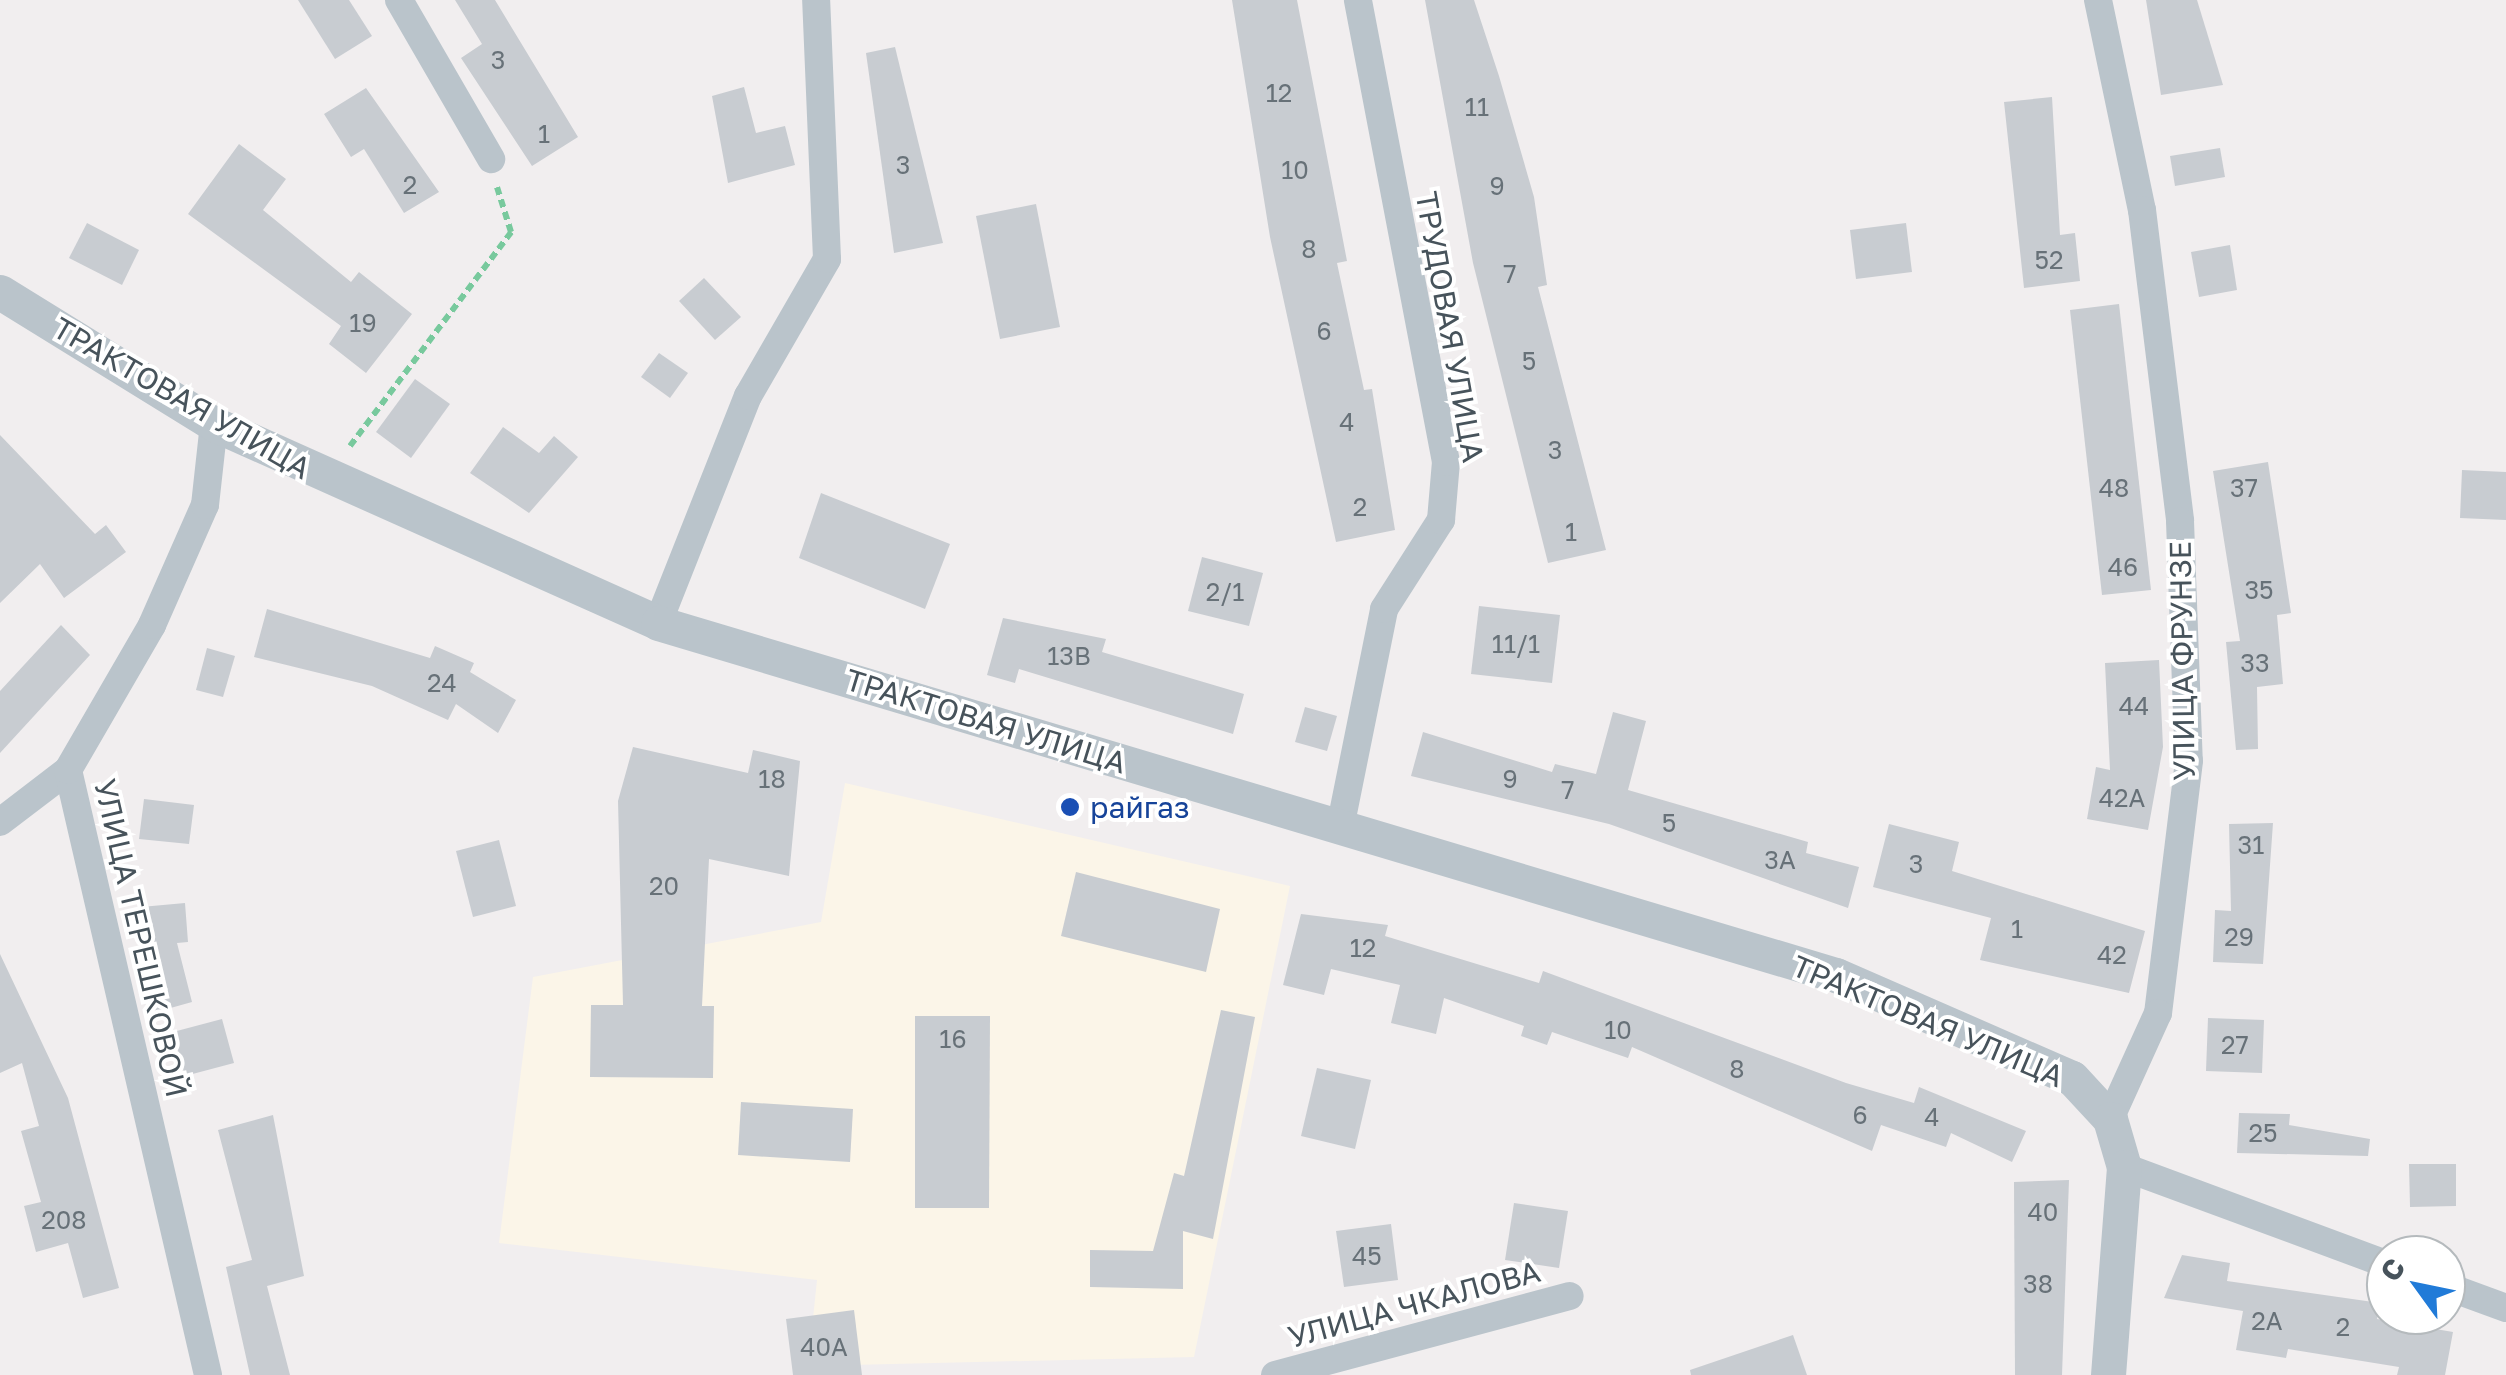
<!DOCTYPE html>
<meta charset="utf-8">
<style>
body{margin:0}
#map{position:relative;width:2506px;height:1375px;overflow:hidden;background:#f1eeef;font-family:"Golos Text",sans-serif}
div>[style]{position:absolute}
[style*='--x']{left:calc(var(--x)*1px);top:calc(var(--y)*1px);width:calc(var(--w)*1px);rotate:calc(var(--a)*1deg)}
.commercial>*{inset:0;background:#fbf5e8}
.building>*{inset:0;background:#c8ccd1}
.path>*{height:6px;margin-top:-3px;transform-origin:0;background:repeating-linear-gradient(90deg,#78c99d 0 8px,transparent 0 13px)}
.minor>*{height:28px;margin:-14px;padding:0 14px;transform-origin:14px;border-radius:14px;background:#bac4cb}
.tertiary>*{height:35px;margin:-17.5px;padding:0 17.5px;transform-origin:17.5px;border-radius:17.5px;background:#bac4cb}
.dots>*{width:28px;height:28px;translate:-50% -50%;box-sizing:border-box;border:5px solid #fff;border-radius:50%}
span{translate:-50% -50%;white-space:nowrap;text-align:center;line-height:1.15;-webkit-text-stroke:8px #fff;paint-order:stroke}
.number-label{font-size:25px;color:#677178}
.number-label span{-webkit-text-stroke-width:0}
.street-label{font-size:30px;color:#47535b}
.transit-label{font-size:30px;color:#164399}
.left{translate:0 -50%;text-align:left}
.north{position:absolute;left:2366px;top:1235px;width:100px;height:100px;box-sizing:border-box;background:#fff;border:2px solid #b5babd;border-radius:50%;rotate:303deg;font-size:28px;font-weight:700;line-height:40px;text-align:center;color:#47535b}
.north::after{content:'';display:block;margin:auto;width:35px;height:45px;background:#217bd8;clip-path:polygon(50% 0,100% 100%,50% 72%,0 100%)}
</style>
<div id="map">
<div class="commercial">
<i style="clip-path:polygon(845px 783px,1290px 886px,1194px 1357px,808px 1366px,817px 1280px,499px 1243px,533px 977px,821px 922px)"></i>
</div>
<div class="building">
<i style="clip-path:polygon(298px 0,349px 0,372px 36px,335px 59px)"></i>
<i style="clip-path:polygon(455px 0,495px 0,578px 137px,532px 166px,461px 58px,482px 44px)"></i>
<i style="clip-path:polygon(1232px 0,1297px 0,1347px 261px,1337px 263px,1364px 390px,1372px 389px,1395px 530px,1336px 542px,1270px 237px)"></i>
<i style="clip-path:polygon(1425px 0,1474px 0,1499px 76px,1534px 197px,1547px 285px,1538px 287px,1606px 550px,1548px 563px,1473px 263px)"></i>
<i style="clip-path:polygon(2146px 0,2197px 0,2223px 85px,2161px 95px)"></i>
<i style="clip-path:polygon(895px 47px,943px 243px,894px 253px,866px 53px)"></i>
<i style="clip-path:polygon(744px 87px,756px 133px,785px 126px,795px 165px,728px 183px,712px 96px)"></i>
<i style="clip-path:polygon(366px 88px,439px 192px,404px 213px,364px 149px,351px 157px,324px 114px)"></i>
<i style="clip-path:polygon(2052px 97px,2060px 235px,2075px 233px,2080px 281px,2024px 288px,2004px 102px)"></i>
<i style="clip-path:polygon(239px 144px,286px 179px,263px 210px,351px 282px,359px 272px,412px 314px,366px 373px,329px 344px,341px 326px,188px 214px)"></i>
<i style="clip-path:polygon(2220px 148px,2225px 177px,2175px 186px,2170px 156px)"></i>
<i style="clip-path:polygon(1036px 204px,1060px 327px,1000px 339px,976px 216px)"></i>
<i style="clip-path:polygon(87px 223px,139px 250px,122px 285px,69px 258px)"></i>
<i style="clip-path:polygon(1906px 223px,1912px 272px,1856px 279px,1850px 230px)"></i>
<i style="clip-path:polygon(2230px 245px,2237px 290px,2199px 297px,2191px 252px)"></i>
<i style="clip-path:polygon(704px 278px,741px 317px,715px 340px,679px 301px)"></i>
<i style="clip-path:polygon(2119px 304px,2151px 590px,2102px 595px,2070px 310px)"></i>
<i style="clip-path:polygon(659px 353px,688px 373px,670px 398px,641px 377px)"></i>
<i style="clip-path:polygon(415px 379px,450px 404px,411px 458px,376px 432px)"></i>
<i style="clip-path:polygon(503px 427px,539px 453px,554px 436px,578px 457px,529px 513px,470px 473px)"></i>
<i style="clip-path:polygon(0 435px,95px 534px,106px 525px,126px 552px,64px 598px,40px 564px,0 603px)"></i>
<i style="clip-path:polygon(2268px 462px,2291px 613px,2277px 615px,2283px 684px,2257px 687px,2258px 749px,2236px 750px,2226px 642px,2240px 641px,2213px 471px)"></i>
<i style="clip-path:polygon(2462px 470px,2506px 472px,2506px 520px,2460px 518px)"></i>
<i style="clip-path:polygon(821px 493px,950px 544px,925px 609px,799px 558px)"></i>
<i style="clip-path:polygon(1202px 557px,1263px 573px,1249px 626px,1188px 611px)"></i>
<i style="clip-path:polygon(1479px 606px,1560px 615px,1552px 683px,1471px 674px)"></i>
<i style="clip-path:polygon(267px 609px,430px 658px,435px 646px,474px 663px,470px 672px,516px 700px,498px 733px,456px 704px,448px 720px,372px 686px,254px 657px)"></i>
<i style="clip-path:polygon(1003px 618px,1106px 639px,1102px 652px,1244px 694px,1233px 734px,1019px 669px,1015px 683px,987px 675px)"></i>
<i style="clip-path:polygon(61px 625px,90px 655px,0 753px,0 691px)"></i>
<i style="clip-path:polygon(207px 648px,235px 656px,223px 697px,196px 690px)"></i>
<i style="clip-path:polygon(2159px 660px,2163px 747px,2148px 830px,2087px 819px,2096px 767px,2110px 770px,2105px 663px)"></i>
<i style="clip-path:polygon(1305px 707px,1337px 716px,1327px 751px,1295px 742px)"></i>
<i style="clip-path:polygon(1613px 712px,1646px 721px,1628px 790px,1808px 842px,1806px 853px,1859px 867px,1848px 908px,1609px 824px,1411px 776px,1423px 732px,1552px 772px,1555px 764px,1596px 774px)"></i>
<i style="clip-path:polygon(633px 747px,748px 773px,753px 750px,800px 761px,789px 876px,709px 859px,702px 1006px,714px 1006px,713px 1078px,590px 1077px,591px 1005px,623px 1005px,618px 801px)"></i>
<i style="clip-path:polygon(144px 799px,194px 805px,189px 844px,139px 839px)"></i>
<i style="clip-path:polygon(2273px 823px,2263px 964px,2213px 962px,2215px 910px,2231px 911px,2229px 824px)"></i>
<i style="clip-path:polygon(1889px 824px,1959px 842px,1952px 871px,2145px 931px,2129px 993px,1980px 960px,1991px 918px,1873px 887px)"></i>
<i style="clip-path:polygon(499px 840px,516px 906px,473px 917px,456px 851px)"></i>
<i style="clip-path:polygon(1076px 872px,1220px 909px,1206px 972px,1061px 936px)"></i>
<i style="clip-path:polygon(185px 903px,188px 942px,177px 943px,192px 1002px,149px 1014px,141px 907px)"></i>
<i style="clip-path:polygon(1301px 914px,1388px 925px,1385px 936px,1539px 983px,1543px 971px,1846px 1083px,1914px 1103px,1919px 1087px,2026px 1131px,2012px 1162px,1951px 1133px,1946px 1147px,1881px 1125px,1872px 1151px,1632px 1047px,1628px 1058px,1552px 1032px,1547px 1045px,1521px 1036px,1524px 1026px,1444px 998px,1436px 1034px,1391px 1023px,1400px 985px,1331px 969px,1324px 995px,1283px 985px)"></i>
<i style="clip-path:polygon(0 954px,68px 1098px,119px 1288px,83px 1298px,68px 1243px,36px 1252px,24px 1206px,41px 1202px,21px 1131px,39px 1126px,22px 1063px,0 1073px)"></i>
<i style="clip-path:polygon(1221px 1010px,1255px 1017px,1213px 1239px,1183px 1231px,1183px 1289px,1090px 1287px,1090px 1250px,1153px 1251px,1174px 1173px,1184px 1176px)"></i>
<i style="clip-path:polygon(915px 1016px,990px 1016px,989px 1208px,915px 1208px)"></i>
<i style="clip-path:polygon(2208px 1018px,2264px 1020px,2262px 1073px,2206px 1071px)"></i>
<i style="clip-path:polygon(222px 1019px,234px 1063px,185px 1076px,173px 1032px)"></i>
<i style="clip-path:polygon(1317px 1068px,1371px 1080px,1355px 1149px,1301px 1136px)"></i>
<i style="clip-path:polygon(741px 1102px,853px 1109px,850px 1162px,738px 1155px)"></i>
<i style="clip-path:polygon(2239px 1113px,2290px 1114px,2289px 1125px,2370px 1139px,2368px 1156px,2237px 1153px)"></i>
<i style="clip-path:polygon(273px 1115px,304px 1276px,267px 1286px,290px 1375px,250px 1375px,226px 1267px,252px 1260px,218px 1130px)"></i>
<i style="clip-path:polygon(2409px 1164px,2456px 1164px,2456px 1206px,2410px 1207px)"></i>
<i style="clip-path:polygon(2069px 1180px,2062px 1375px,2015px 1375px,2014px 1182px)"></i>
<i style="clip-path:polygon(1514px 1203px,1568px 1211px,1559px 1268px,1505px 1260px)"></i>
<i style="clip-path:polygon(1391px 1224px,1398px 1280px,1344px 1287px,1336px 1231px)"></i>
<i style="clip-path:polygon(2182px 1255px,2230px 1263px,2227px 1281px,2380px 1303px,2377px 1319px,2453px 1332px,2445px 1375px,2397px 1375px,2399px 1367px,2288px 1349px,2286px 1358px,2236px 1350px,2243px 1311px,2164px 1298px)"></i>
<i style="clip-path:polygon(854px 1310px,862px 1375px,793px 1375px,786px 1319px)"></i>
<i style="clip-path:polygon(1793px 1335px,1807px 1375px,1691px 1375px,1690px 1370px)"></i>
</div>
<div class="path">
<i style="--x:350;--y:446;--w:268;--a:-53"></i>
<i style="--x:511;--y:232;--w:47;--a:-107.3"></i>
</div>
<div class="minor">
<i style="--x:399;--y:0;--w:184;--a:59.9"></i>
<i style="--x:2098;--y:0;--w:215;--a:78.2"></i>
<i style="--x:2142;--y:210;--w:313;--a:83"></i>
<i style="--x:2180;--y:521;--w:240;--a:87.9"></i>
<i style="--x:2189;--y:761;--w:254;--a:97"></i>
<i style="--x:2158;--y:1013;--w:116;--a:114.4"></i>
<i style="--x:658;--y:623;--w:244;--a:-68.4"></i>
<i style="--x:748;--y:396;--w:158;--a:-60"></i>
<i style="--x:827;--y:259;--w:259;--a:-92.4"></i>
<i style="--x:0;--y:822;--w:86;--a:-37.4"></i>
<i style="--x:1340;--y:828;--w:223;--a:-78.6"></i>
<i style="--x:1384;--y:609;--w:106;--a:-57.4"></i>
<i style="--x:1441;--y:520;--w:58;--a:-85.1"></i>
<i style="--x:1446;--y:462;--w:470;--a:-100.8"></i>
<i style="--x:2124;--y:1167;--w:279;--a:20.3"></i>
<i style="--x:2446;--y:1286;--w:64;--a:20.1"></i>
<i style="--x:208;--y:1375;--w:621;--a:-103.03"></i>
<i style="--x:68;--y:770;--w:168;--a:-59.9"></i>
<i style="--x:152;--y:625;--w:131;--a:-66.2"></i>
<i style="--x:205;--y:505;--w:81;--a:-83.7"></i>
<i style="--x:1275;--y:1375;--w:305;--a:-15"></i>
</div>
<div class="tertiary">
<i style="--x:0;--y:292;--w:251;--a:31.7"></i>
<i style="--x:214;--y:424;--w:487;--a:24.1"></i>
<i style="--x:658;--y:623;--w:1229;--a:16.64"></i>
<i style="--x:1836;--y:975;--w:257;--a:23.6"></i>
<i style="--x:2072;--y:1078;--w:56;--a:47.2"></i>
<i style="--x:2110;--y:1119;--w:50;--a:73.7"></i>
<i style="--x:2124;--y:1167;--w:209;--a:94.4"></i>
</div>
<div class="dots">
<i style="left:1070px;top:807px;background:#1a4fb4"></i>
</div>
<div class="number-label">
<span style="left:498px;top:60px">3</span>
<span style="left:1279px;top:93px">12</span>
<span style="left:1477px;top:107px">11</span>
<span style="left:544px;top:134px">1</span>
<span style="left:903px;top:165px">3</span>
<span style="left:1295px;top:170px">10</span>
<span style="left:410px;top:185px">2</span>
<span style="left:1497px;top:186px">9</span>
<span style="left:1309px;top:249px">8</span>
<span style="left:2049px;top:260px">52</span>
<span style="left:1510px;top:274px">7</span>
<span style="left:363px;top:323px">19</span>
<span style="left:1324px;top:331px">6</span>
<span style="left:1529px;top:361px">5</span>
<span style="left:1347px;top:422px">4</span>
<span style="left:1555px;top:450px">3</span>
<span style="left:2114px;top:488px">48</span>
<span style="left:2244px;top:488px">37</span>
<span style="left:1360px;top:507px">2</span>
<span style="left:1571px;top:532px">1</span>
<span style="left:2123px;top:567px">46</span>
<span style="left:2259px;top:590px">35</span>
<span style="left:1225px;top:592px">2/1</span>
<span style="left:1516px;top:644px">11/1</span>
<span style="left:1069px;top:656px">13В</span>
<span style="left:2255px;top:663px">33</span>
<span style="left:442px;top:683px">24</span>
<span style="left:2134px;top:706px">44</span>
<span style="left:772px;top:779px">18</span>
<span style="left:1510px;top:779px">9</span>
<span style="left:1568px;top:790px">7</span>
<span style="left:2122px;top:798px">42А</span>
<span style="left:1669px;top:823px">5</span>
<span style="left:2251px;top:845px">31</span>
<span style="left:1780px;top:860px">3А</span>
<span style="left:1916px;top:864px">3</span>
<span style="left:664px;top:886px">20</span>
<span style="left:2017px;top:929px">1</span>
<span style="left:2239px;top:937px">29</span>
<span style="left:1363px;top:948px">12</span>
<span style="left:2112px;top:955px">42</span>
<span style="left:1618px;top:1030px">10</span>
<span style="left:953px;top:1039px">16</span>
<span style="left:2235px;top:1045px">27</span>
<span style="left:1737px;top:1069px">8</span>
<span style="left:1860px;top:1115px">6</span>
<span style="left:1932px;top:1117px">4</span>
<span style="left:2263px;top:1133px">25</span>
<span style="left:2043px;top:1212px">40</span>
<span style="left:64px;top:1220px">208</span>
<span style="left:1367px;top:1256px">45</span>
<span style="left:2038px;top:1284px">38</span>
<span style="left:2267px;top:1321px">2А</span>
<span style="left:2343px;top:1327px">2</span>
<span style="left:824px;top:1347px">40А</span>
</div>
<div class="street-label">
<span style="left:1450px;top:327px;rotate:80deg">ТРУДОВАЯ УЛИЦА</span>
<span style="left:182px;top:398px;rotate:30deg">ТРАКТОВАЯ УЛИЦА</span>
<span style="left:2182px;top:661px;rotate:-91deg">УЛИЦА ФРУНЗЕ</span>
<span style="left:986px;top:721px;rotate:17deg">ТРАКТОВАЯ УЛИЦА</span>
<span style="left:141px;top:938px;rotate:77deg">УЛИЦА ТЕРЕШКОВОЙ</span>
<span style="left:1928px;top:1021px;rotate:23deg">ТРАКТОВАЯ УЛИЦА</span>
<span style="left:1414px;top:1304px;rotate:-15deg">УЛИЦА ЧКАЛОВА</span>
</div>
<div class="transit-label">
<span class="left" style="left:1090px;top:807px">райгаз</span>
</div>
<div class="north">С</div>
</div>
